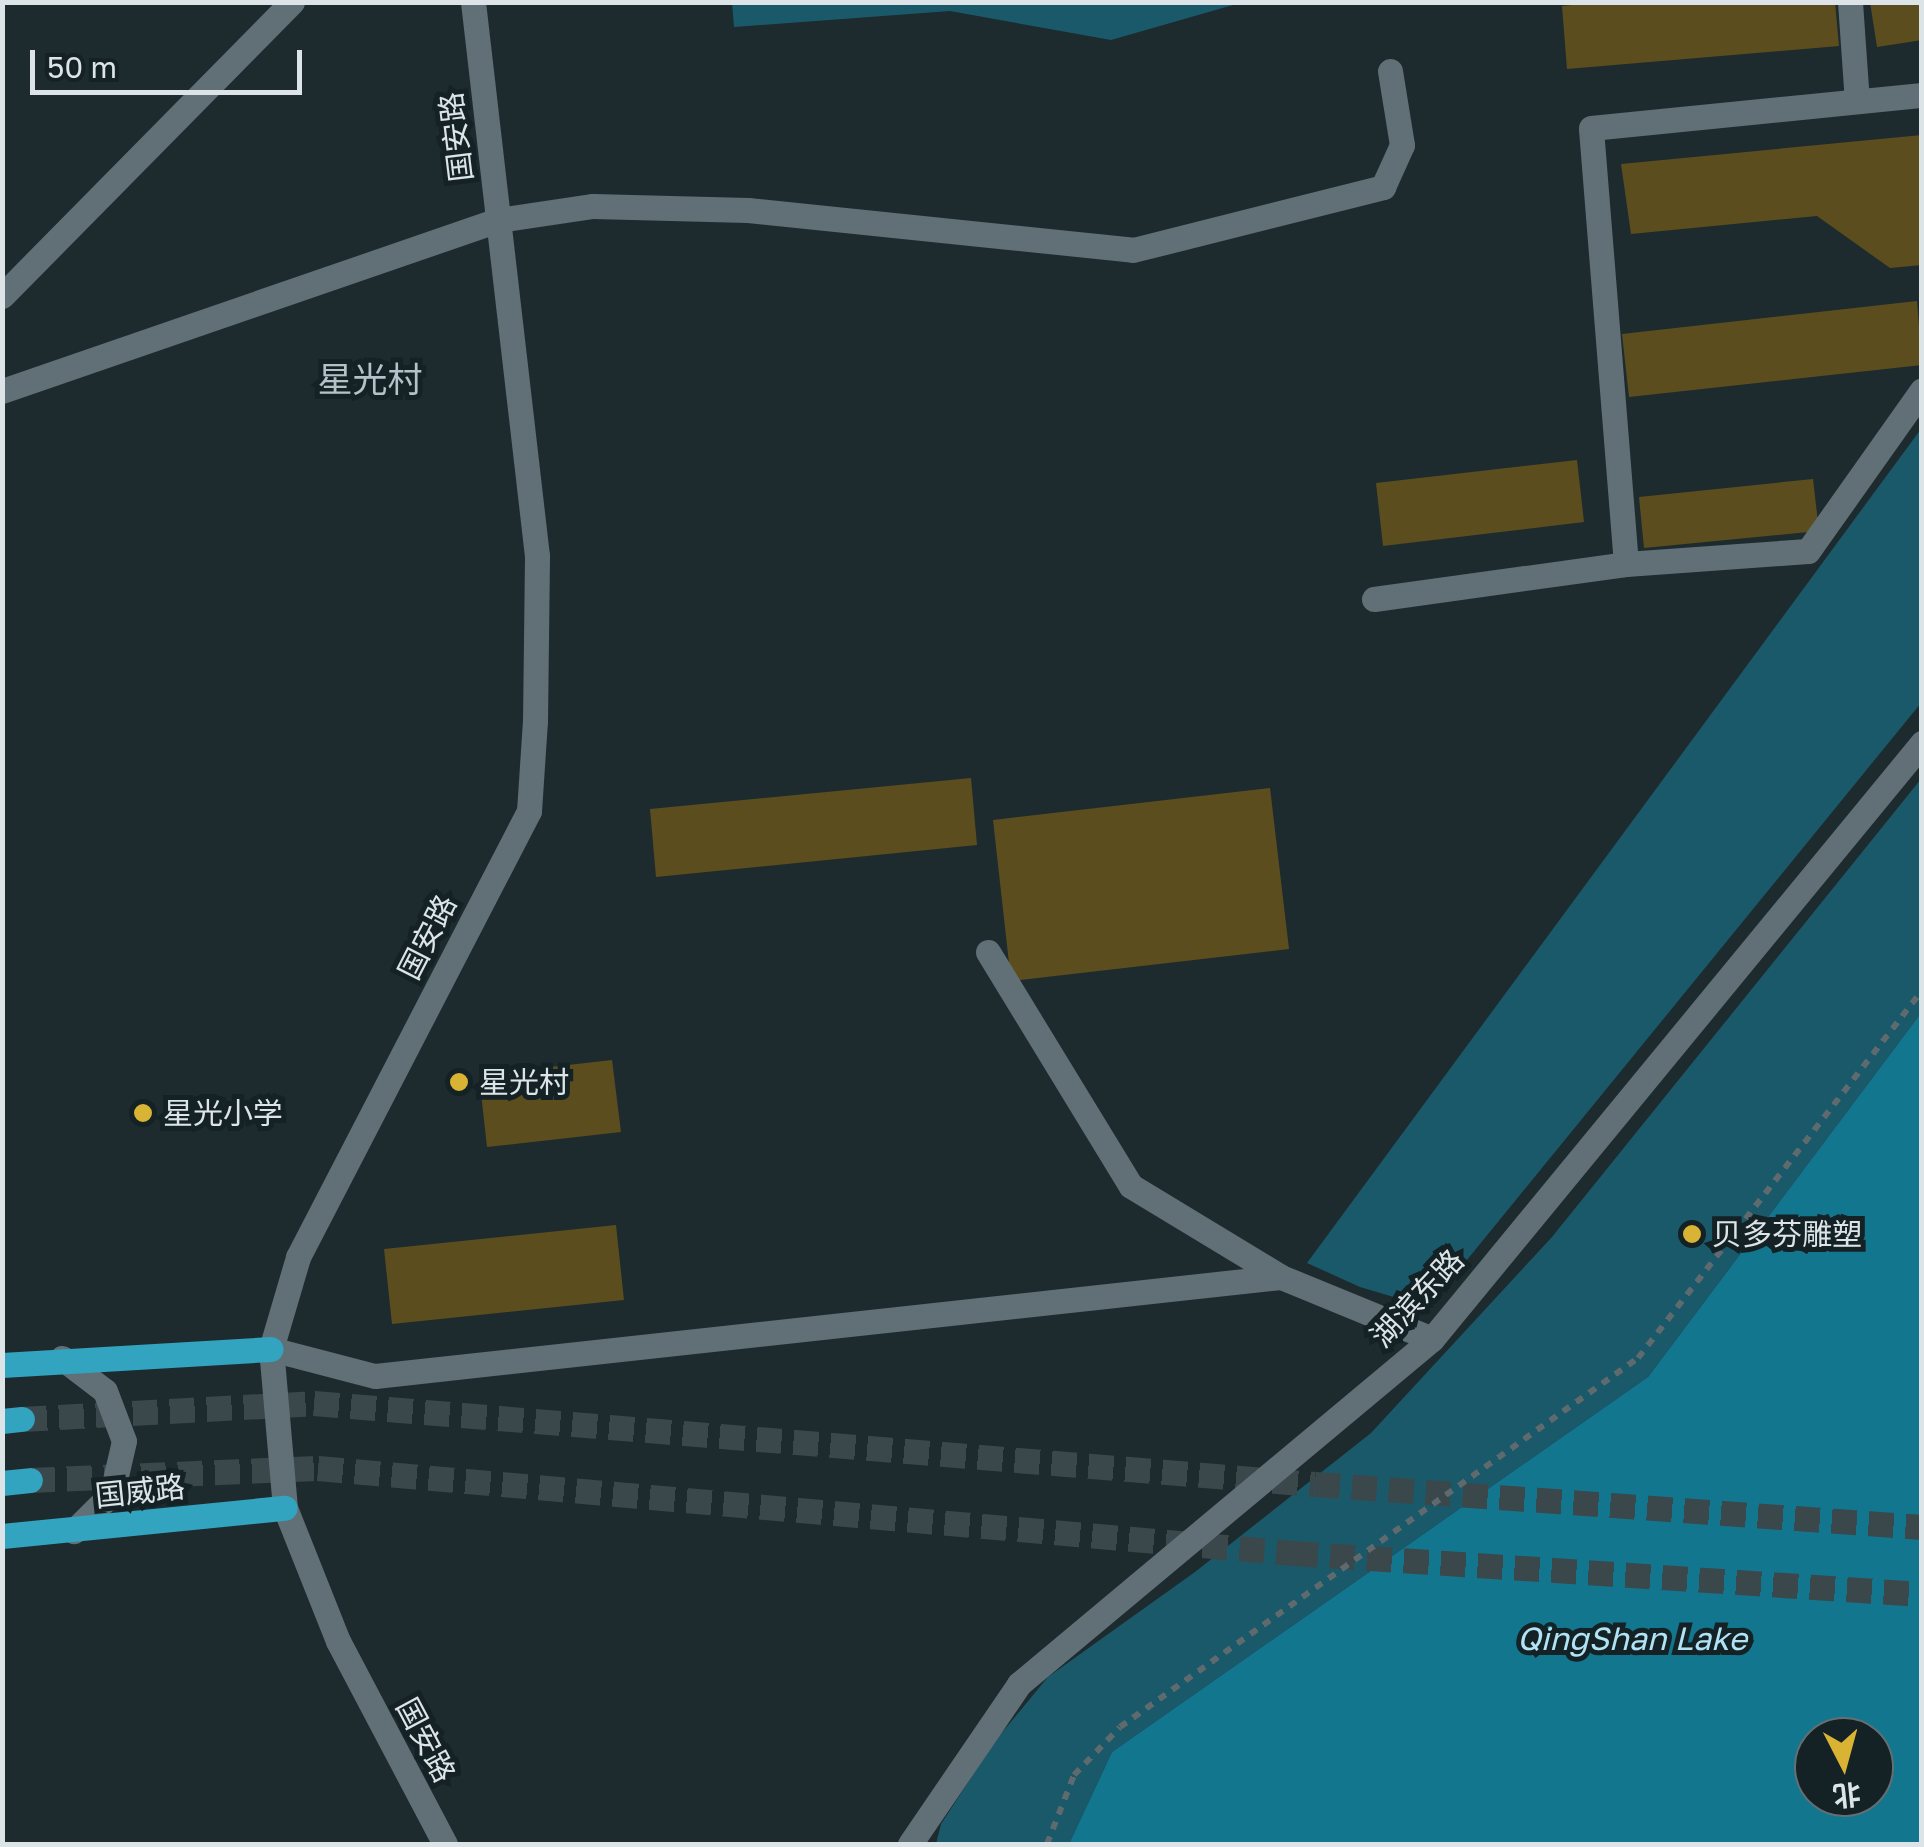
<!DOCTYPE html>
<meta charset="utf-8">
<style>
body{margin:0}
#map{position:relative;width:1924px;height:1847px;overflow:hidden;background:#1d2b2f;font-family:"Golos Text","Noto Sans SC",sans-serif}
div>[style]{position:absolute}
[style*='--x']{left:calc(var(--x)*1px);top:calc(var(--y)*1px);width:calc(var(--w)*1px);rotate:calc(var(--a)*1deg)}
.green>*{inset:0;background:#1a596a}
.water>*{inset:0;background:#12768f}
.building>*{inset:0;background:#5c4d1e}
.major-tunnel>*{height:25px;margin-top:-12.5px;transform-origin:0;background:repeating-linear-gradient(90deg,#3a474b 0 25px,transparent 0 37px)}
.path>*{height:6px;margin-top:-3px;transform-origin:0;background:repeating-linear-gradient(90deg,#5e6a6d 0 8px,transparent 0 16px)}
.minor>*{height:25px;margin:-12.5px;padding:0 12.5px;transform-origin:12.5px;border-radius:12.5px;background:#617076}
.major>*{height:25px;margin:-12.5px;padding:0 12.5px;transform-origin:12.5px;border-radius:12.5px;background:#32a4bf}
.dots>*{width:28px;height:28px;translate:-50% -50%;box-sizing:border-box;border:5px solid #142125;border-radius:50%}
span{translate:-50% -50%;white-space:nowrap;text-align:center;line-height:1.15;-webkit-text-stroke:10px #142125;paint-order:stroke}
.street-label{font-size:30px;color:#dce4e7}
.poi-label{font-size:30px;color:#dce4e7}
.left{translate:0 -50%;text-align:left}
.water-label{font-size:32px;color:#b0e3f4;font-style:italic}
.quarter-label{font-size:35px;color:#b2c2c8}
.frame{position:absolute;inset:0;border:5px solid #dce4e7;pointer-events:none}
.north{position:absolute;left:1794px;top:1717px;width:100px;height:100px;box-sizing:border-box;background:#142125;border:2px solid #646f73;border-radius:50%;rotate:174deg;font-size:28px;font-weight:700;line-height:40px;text-align:center;color:#dce4e7}
.north::after{content:'';display:block;margin:auto;width:35px;height:45px;background:#d9b334;clip-path:polygon(50% 0,100% 100%,50% 72%,0 100%)}
.scale{position:absolute;left:30px;top:50px;width:272px;height:45px;box-sizing:border-box;border:5px solid #dce4e7;border-top:0;padding-left:12px;font-size:30px;line-height:35px;white-space:nowrap;color:#dce4e7;-webkit-text-stroke:8px #142125;paint-order:stroke}
</style>
<div id="map">
<div class="green">
<i style="clip-path:polygon(732px 3px,732px 2px,1240px 3px,1111px 40px,950px 11px,734px 27px)"></i>
<i style="clip-path:polygon(1921px 429px,1921px 703px,1440px 1293px,1414px 1303px,1360px 1287px,1307px 1263px)"></i>
<i style="clip-path:polygon(1921px 779px,1921px 1013px,1648px 1377px,1112px 1752px,1069px 1844px,936px 1844px,941px 1824px,995px 1741px,1048px 1677px,1195px 1572px,1371px 1433px,1552px 1237px)"></i>
</div>
<div class="water">
<i style="clip-path:polygon(evenodd,1921px 1013px,1921px 1844px,1069px 1844px,1112px 1752px,1648px 1377px,1921px 1013px,1814px 1737px,1874px 1737px,1874px 1797px,1814px 1797px,1814px 1737px)"></i>
</div>
<div class="building">
<i style="clip-path:polygon(1601px 2px,1835px 2px,1839px 46px,1567px 69px,1562px 6px)"></i>
<i style="clip-path:polygon(1870px 2px,1922px 2px,1922px 40px,1877px 47px)"></i>
<i style="clip-path:polygon(1922px 135px,1922px 265px,1890px 268px,1817px 216px,1631px 234px,1621px 164px)"></i>
<i style="clip-path:polygon(1917px 301px,1922px 365px,1629px 397px,1622px 334px)"></i>
<i style="clip-path:polygon(1577px 460px,1584px 522px,1383px 546px,1376px 483px)"></i>
<i style="clip-path:polygon(1813px 479px,1819px 531px,1644px 548px,1639px 497px)"></i>
<i style="clip-path:polygon(971px 778px,977px 845px,656px 877px,650px 809px)"></i>
<i style="clip-path:polygon(1270px 788px,1289px 949px,1011px 981px,993px 820px)"></i>
<i style="clip-path:polygon(612px 1060px,621px 1132px,487px 1147px,479px 1075px)"></i>
<i style="clip-path:polygon(616px 1225px,624px 1300px,392px 1324px,384px 1249px)"></i>
</div>
<div class="major-tunnel">
<i style="--x:22;--y:1419;--w:292;--a:-3.1"></i>
<i style="--x:314;--y:1403;--w:1004;--a:4.63"></i>
<i style="--x:1315;--y:1484;--w:609;--a:4.05"></i>
<i style="--x:30;--y:1480;--w:288;--a:-2.4"></i>
<i style="--x:318;--y:1468;--w:979;--a:4.98"></i>
<i style="--x:1293;--y:1553;--w:630;--a:3.73"></i>
</div>
<div class="path">
<i style="--x:1047;--y:1844;--w:74;--a:-68.6"></i>
<i style="--x:1074;--y:1775;--w:66;--a:-46.2"></i>
<i style="--x:1120;--y:1727;--w:636;--a:-35.46"></i>
<i style="--x:1638;--y:1358;--w:465;--a:-52.3"></i>
</div>
<div class="minor">
<i style="--x:1850;--y:2;--w:99;--a:86"></i>
<i style="--x:2;--y:296;--w:413;--a:-45.4"></i>
<i style="--x:2;--y:391;--w:525;--a:-19.02"></i>
<i style="--x:498;--y:220;--w:96;--a:-8.4"></i>
<i style="--x:593;--y:206;--w:155;--a:1.5"></i>
<i style="--x:748;--y:210;--w:387;--a:5.9"></i>
<i style="--x:1133;--y:250;--w:258;--a:-14.1"></i>
<i style="--x:1383;--y:187;--w:46;--a:-65.7"></i>
<i style="--x:1402;--y:145;--w:75;--a:-99.2"></i>
<i style="--x:1626;--y:564;--w:182;--a:-4.1"></i>
<i style="--x:1808;--y:551;--w:197;--a:-54.7"></i>
<i style="--x:1374;--y:599;--w:254;--a:-7.9"></i>
<i style="--x:1626;--y:564;--w:437;--a:-94.6"></i>
<i style="--x:1591;--y:128;--w:333;--a:-5.7"></i>
<i style="--x:988;--y:952;--w:274;--a:58.6"></i>
<i style="--x:1131;--y:1186;--w:175;--a:31.2"></i>
<i style="--x:271;--y:1349;--w:107;--a:14.6"></i>
<i style="--x:375;--y:1376;--w:911;--a:-6.24"></i>
<i style="--x:1281;--y:1277;--w:163;--a:22.3"></i>
<i style="--x:62;--y:1358;--w:54;--a:37.5"></i>
<i style="--x:105;--y:1391;--w:53;--a:69.2"></i>
<i style="--x:124;--y:1441;--w:53;--a:103"></i>
<i style="--x:112;--y:1493;--w:54;--a:135"></i>
<i style="--x:445;--y:1844;--w:229;--a:-117.8"></i>
<i style="--x:338;--y:1641;--w:143;--a:-111.7"></i>
<i style="--x:285;--y:1508;--w:160;--a:-95"></i>
<i style="--x:271;--y:1349;--w:96;--a:-73.6"></i>
<i style="--x:298;--y:1257;--w:502;--a:-62.62"></i>
<i style="--x:529;--y:811;--w:90;--a:-86.2"></i>
<i style="--x:535;--y:721;--w:165;--a:-89.3"></i>
<i style="--x:537;--y:556;--w:558;--a:-96.59"></i>
<i style="--x:910;--y:1844;--w:194;--a:-55.7"></i>
<i style="--x:1019;--y:1684;--w:538;--a:-39.87"></i>
<i style="--x:1432;--y:1339;--w:772;--a:-50.57"></i>
</div>
<div class="major">
<i style="--x:2;--y:1365;--w:269;--a:-3.4"></i>
<i style="--x:2;--y:1421;--w:20;--a:-6"></i>
<i style="--x:2;--y:1483;--w:28;--a:-6"></i>
<i style="--x:2;--y:1536;--w:284;--a:-5.7"></i>
</div>
<div class="dots">
<i style="left:459px;top:1082px;background:#d9b334"></i>
<i style="left:143px;top:1113px;background:#d9b334"></i>
<i style="left:1692px;top:1234px;background:#d9b334"></i>
</div>
<div class="street-label">
<span style="left:456px;top:137px;rotate:-97deg">国安路</span>
<span style="left:427px;top:937px;rotate:-63deg">国安路</span>
<span style="left:1417px;top:1298px;rotate:-47deg">湖滨东路</span>
<span style="left:140px;top:1491px;rotate:-6deg">国威路</span>
<span style="left:426px;top:1740px;rotate:62deg">国安路</span>
</div>
<div class="poi-label">
<span class="left" style="left:479px;top:1082px">星光村</span>
<span class="left" style="left:163px;top:1113px">星光小学</span>
<span class="left" style="left:1712px;top:1234px">贝多芬雕塑</span>
</div>
<div class="water-label">
<span style="left:1632px;top:1638px">QingShan Lake</span>
</div>
<div class="quarter-label">
<span style="left:370px;top:379px">星光村</span>
</div>
<div class="frame"></div>
<div class="north">北</div>
<div class="scale">50 m</div>
</div>
